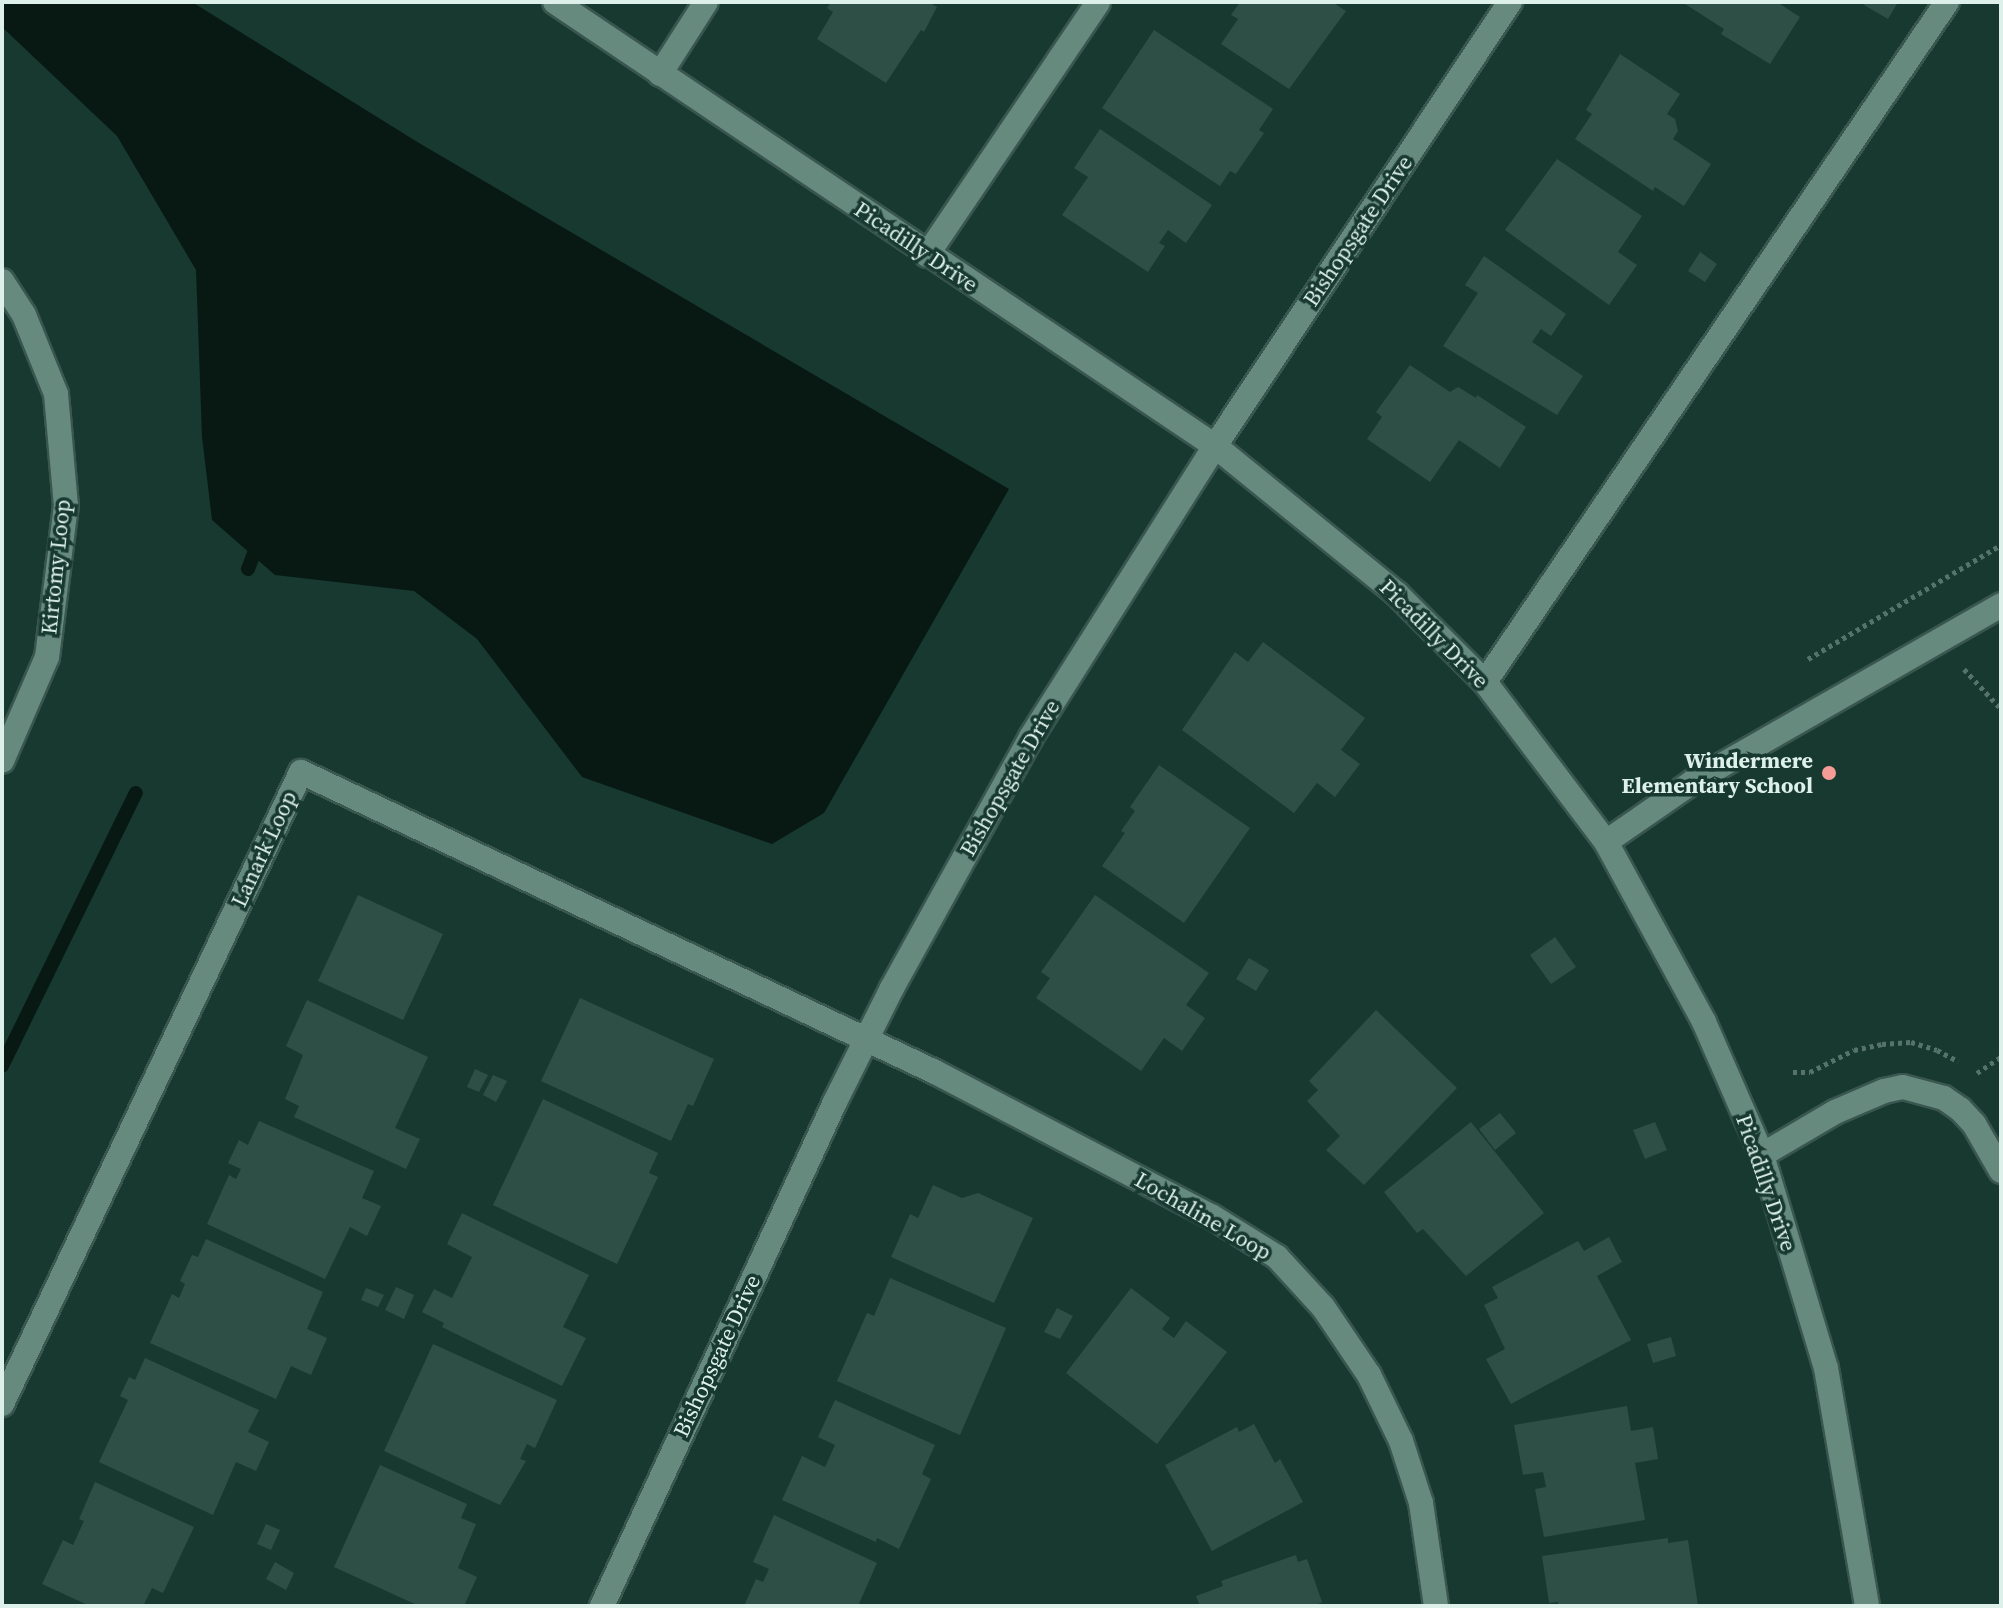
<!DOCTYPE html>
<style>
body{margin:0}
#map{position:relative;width:2003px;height:1608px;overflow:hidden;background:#173930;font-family:"Source Serif 4",serif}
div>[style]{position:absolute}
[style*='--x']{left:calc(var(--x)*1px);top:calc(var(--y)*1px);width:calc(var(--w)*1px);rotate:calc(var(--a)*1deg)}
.water>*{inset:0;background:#081914}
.stream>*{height:14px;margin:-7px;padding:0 7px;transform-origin:7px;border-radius:7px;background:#081914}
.building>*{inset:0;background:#2d4f46}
.path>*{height:5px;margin-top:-2.5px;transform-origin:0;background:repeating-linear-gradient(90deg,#56736b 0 4px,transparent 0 8px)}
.roads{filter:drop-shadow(2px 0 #39564f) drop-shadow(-2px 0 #39564f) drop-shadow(0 2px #39564f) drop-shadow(0 -2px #39564f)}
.minor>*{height:24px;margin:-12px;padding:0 12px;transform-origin:12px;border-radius:12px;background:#678a7f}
.dots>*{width:22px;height:22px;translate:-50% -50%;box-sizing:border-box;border:4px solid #173930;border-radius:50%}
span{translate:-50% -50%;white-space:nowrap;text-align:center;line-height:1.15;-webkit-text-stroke:7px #173930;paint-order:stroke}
.street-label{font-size:22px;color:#ddf0ea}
.poi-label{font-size:22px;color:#ddf0ea;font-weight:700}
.right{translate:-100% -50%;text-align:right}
.frame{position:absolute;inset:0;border:4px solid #ddf0ea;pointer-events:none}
</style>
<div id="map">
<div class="water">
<i style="clip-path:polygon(2px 2px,192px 2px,419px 143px,1009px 489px,824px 813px,772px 844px,582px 777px,477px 639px,414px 591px,275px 575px,212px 520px,202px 437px,196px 270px,117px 136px,2px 27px)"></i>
</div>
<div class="stream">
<i style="--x:248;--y:569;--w:31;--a:-69"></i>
<i style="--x:2;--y:1066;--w:304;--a:-63.9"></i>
</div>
<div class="building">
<i style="clip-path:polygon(831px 2px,929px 2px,937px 7px,924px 32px,921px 30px,886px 83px,817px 39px,833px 12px,827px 8px)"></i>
<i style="clip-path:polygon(1240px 2px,1332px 2px,1346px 11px,1289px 89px,1221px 44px,1238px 19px,1231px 15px)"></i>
<i style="clip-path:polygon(1682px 2px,1777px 2px,1800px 17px,1770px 64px,1721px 34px,1724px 29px)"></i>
<i style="clip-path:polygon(1865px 2px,1893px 2px,1897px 4px,1888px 19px,1864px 5px)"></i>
<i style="clip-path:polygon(1154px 30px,1273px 109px,1259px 130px,1264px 133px,1236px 174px,1230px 171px,1220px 186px,1102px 108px)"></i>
<i style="clip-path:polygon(1620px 54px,1680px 94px,1667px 114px,1675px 119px,1678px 131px,1673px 139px,1711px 164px,1684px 206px,1655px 187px,1653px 191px,1575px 139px,1592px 114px,1586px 110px)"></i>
<i style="clip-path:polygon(1100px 129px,1212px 205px,1186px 243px,1168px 230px,1159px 243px,1165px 246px,1148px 272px,1062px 215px,1088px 177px,1074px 168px)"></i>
<i style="clip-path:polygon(1557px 159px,1642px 216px,1618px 252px,1637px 265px,1609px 305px,1505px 230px)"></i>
<i style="clip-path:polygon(1700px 252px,1717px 264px,1705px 282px,1688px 271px)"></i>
<i style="clip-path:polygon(1484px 256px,1566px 314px,1551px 336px,1541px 329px,1532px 342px,1583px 376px,1557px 415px,1443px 346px,1478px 293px,1465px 285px)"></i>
<i style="clip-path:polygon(1410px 365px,1450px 392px,1458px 387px,1476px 398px,1477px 395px,1526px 427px,1500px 468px,1459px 440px,1430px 482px,1367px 439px,1382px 417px,1376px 412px)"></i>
<i style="clip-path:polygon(1263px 642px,1365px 718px,1341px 750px,1360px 764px,1335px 797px,1317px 783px,1294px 813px,1182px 730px,1235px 652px,1248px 662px)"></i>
<i style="clip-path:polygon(1159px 765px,1250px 828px,1184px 923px,1102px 866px,1125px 833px,1121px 831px,1135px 811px,1130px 807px)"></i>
<i style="clip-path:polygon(358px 895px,443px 934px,403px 1020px,318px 981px)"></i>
<i style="clip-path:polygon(1095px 895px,1209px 973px,1186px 1005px,1205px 1018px,1182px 1051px,1164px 1038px,1141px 1071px,1036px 998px,1050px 978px,1041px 972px)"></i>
<i style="clip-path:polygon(1555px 937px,1576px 967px,1551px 984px,1530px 955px)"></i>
<i style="clip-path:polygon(1249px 958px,1269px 970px,1256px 991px,1236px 979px)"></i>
<i style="clip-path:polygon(580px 998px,714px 1059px,693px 1106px,688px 1104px,671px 1141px,541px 1081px)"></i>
<i style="clip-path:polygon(307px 1000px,428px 1057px,395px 1128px,420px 1139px,406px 1169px,294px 1117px,299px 1106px,285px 1099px,303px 1055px,286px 1046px)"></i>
<i style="clip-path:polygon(1376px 1010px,1457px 1088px,1364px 1185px,1326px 1150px,1340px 1136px,1307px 1101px,1318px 1090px,1309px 1081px)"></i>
<i style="clip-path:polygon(475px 1069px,488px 1075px,479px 1092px,467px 1087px)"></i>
<i style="clip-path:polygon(493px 1075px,507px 1081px,496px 1102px,483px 1095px)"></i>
<i style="clip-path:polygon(543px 1099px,658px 1153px,649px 1173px,658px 1177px,617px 1264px,493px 1205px)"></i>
<i style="clip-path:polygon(1500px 1113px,1516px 1133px,1495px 1150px,1479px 1129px)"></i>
<i style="clip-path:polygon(259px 1121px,374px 1171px,362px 1198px,381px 1206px,367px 1236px,350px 1227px,325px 1279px,207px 1224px,229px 1175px,236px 1179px,241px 1169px,228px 1163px,239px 1140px,248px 1145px)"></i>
<i style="clip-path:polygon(1471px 1122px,1544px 1213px,1466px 1276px,1423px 1229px,1417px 1233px,1384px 1192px)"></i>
<i style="clip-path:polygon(1655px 1122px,1667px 1150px,1645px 1159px,1633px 1130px)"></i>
<i style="clip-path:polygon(933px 1185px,962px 1198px,978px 1193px,1033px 1218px,994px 1303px,891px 1257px,910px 1214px,918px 1218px)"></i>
<i style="clip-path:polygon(462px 1213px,589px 1275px,563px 1327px,586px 1338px,562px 1386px,442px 1327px,444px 1323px,422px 1312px,434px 1289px,452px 1298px,472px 1257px,447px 1244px)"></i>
<i style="clip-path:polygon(1609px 1237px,1622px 1262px,1597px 1276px,1631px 1340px,1511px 1404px,1486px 1359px,1505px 1349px,1484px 1305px,1498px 1298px,1492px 1287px,1578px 1241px,1584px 1251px)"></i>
<i style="clip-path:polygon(206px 1239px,323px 1292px,307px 1329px,327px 1338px,311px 1375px,291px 1366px,276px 1399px,150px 1343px,172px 1294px,179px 1298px,185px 1284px,180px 1281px,192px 1255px,198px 1257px)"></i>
<i style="clip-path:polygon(890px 1278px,1006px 1328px,960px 1435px,837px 1381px,867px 1313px,874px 1316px)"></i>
<i style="clip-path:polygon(396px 1287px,414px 1295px,404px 1319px,385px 1310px)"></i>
<i style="clip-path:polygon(366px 1288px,384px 1295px,378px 1307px,361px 1300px)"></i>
<i style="clip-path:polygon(1131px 1288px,1170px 1318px,1162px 1329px,1174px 1338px,1186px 1321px,1227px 1352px,1157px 1444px,1066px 1373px)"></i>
<i style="clip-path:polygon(1057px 1308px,1073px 1316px,1060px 1339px,1044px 1332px)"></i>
<i style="clip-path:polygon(1671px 1337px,1676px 1356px,1653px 1363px,1647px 1344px)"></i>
<i style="clip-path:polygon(433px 1344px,557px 1400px,535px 1448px,527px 1444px,520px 1459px,526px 1461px,500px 1505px,384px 1451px)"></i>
<i style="clip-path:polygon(145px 1358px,259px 1410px,248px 1432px,269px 1442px,256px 1471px,236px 1462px,213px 1515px,99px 1462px,128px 1400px,120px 1396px,129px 1377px,135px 1380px)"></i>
<i style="clip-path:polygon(835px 1400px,935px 1445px,922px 1474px,931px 1479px,899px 1549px,877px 1538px,876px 1542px,782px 1500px,802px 1456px,825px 1467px,835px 1445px,818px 1437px)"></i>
<i style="clip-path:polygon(1627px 1406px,1631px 1431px,1653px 1427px,1658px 1459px,1635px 1463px,1645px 1520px,1544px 1537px,1535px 1489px,1546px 1487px,1543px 1472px,1523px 1475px,1514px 1425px)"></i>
<i style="clip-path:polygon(1254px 1424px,1275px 1463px,1280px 1459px,1303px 1502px,1212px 1551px,1165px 1465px,1237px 1427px,1239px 1432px)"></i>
<i style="clip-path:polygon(380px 1465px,467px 1504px,461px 1518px,476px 1524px,458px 1568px,477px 1577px,464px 1606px,419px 1606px,334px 1567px)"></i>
<i style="clip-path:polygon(95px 1482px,194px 1527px,163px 1593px,152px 1588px,143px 1606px,90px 1606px,42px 1584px,63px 1540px,73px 1545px,84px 1521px,79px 1519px)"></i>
<i style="clip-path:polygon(774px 1515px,877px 1563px,858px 1606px,744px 1606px,756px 1579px,763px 1582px,769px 1569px,753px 1562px)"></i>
<i style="clip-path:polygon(266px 1524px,280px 1530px,271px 1550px,257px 1544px)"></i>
<i style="clip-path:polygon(1668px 1538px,1668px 1543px,1688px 1540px,1698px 1605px,1558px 1606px,1558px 1602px,1549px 1603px,1542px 1556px)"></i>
<i style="clip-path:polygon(1296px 1555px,1298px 1562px,1307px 1559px,1322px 1602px,1314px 1606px,1200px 1606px,1196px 1596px,1223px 1586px,1221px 1581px)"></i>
<i style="clip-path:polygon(275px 1562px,294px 1573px,286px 1590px,266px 1579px)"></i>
</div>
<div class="path">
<i style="--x:1808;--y:659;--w:224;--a:-30.6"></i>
<i style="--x:1964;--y:669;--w:54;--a:47.2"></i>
<i style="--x:1793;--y:1072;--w:17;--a:0"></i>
<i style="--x:1810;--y:1072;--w:49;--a:-26.6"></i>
<i style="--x:1854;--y:1050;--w:29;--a:-12"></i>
<i style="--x:1882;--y:1044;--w:29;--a:-4"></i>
<i style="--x:1911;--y:1042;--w:27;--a:17"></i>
<i style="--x:1937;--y:1050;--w:24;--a:28"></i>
<i style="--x:1977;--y:1073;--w:29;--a:-34"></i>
</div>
<div class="roads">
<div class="minor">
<i style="--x:555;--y:2;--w:795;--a:33.93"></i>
<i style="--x:1215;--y:446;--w:235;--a:39.1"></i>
<i style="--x:1397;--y:594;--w:124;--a:45"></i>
<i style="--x:1485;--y:682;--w:201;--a:52.9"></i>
<i style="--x:1606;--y:842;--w:205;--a:61.4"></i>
<i style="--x:1704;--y:1022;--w:145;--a:66.4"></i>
<i style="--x:1762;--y:1155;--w:222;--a:73.3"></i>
<i style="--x:1826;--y:1368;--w:242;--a:80.2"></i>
<i style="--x:660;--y:74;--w:85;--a:-57.4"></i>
<i style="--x:927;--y:255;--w:305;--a:-55.9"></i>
<i style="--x:2;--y:281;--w:40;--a:57.1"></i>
<i style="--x:24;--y:315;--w:85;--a:67.9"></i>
<i style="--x:56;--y:394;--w:111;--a:84.9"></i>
<i style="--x:66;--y:505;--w:153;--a:97.1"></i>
<i style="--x:47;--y:657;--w:113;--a:113.4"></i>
<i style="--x:1485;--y:682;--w:822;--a:-55.81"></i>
<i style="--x:1606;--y:842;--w:107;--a:-34.7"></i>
<i style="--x:1694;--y:781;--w:354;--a:-29.8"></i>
<i style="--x:1762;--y:1155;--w:85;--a:-30.5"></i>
<i style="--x:1835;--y:1112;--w:53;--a:-23.2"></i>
<i style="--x:1884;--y:1091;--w:19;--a:-12"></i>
<i style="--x:1903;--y:1087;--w:42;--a:15"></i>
<i style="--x:1944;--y:1098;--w:19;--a:35"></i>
<i style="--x:1960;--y:1109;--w:21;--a:47"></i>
<i style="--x:1974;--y:1124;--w:54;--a:60.1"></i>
<i style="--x:2;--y:1404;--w:699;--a:-64.68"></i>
<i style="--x:301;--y:772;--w:701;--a:25.32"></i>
<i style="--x:935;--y:1072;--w:311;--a:27.6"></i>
<i style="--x:1211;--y:1216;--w:78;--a:31.8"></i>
<i style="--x:1277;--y:1257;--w:68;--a:47.4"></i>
<i style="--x:1323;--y:1307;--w:82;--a:55.9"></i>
<i style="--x:1369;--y:1375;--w:73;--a:64.1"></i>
<i style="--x:1401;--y:1441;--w:65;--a:72.1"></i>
<i style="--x:1421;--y:1503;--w:104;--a:81.7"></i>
<i style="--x:602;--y:1606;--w:555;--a:-65.19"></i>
<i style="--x:835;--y:1102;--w:127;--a:-63.4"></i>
<i style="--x:892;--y:988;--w:287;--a:-61"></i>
<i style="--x:1031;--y:737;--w:344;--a:-57.7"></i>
<i style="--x:1215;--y:446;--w:533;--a:-56.4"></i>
</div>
</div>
<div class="dots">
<i style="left:1829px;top:773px;background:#f59c96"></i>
</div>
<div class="street-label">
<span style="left:1358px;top:231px;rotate:-56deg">Bishopsgate Drive</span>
<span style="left:916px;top:247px;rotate:34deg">Picadilly Drive</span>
<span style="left:56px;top:567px;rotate:-84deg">Kirtomy Loop</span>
<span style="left:1434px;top:634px;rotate:45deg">Picadilly Drive</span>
<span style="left:1010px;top:778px;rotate:-60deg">Bishopsgate Drive</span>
<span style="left:264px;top:849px;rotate:-65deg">Lanark Loop</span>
<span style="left:1766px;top:1183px;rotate:71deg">Picadilly Drive</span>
<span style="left:1203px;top:1216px;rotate:30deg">Lochaline Loop</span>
<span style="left:717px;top:1356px;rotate:-65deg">Bishopsgate Drive</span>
</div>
<div class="poi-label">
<span class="right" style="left:1813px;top:773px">Windermere<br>Elementary School</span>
</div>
<div class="frame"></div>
</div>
